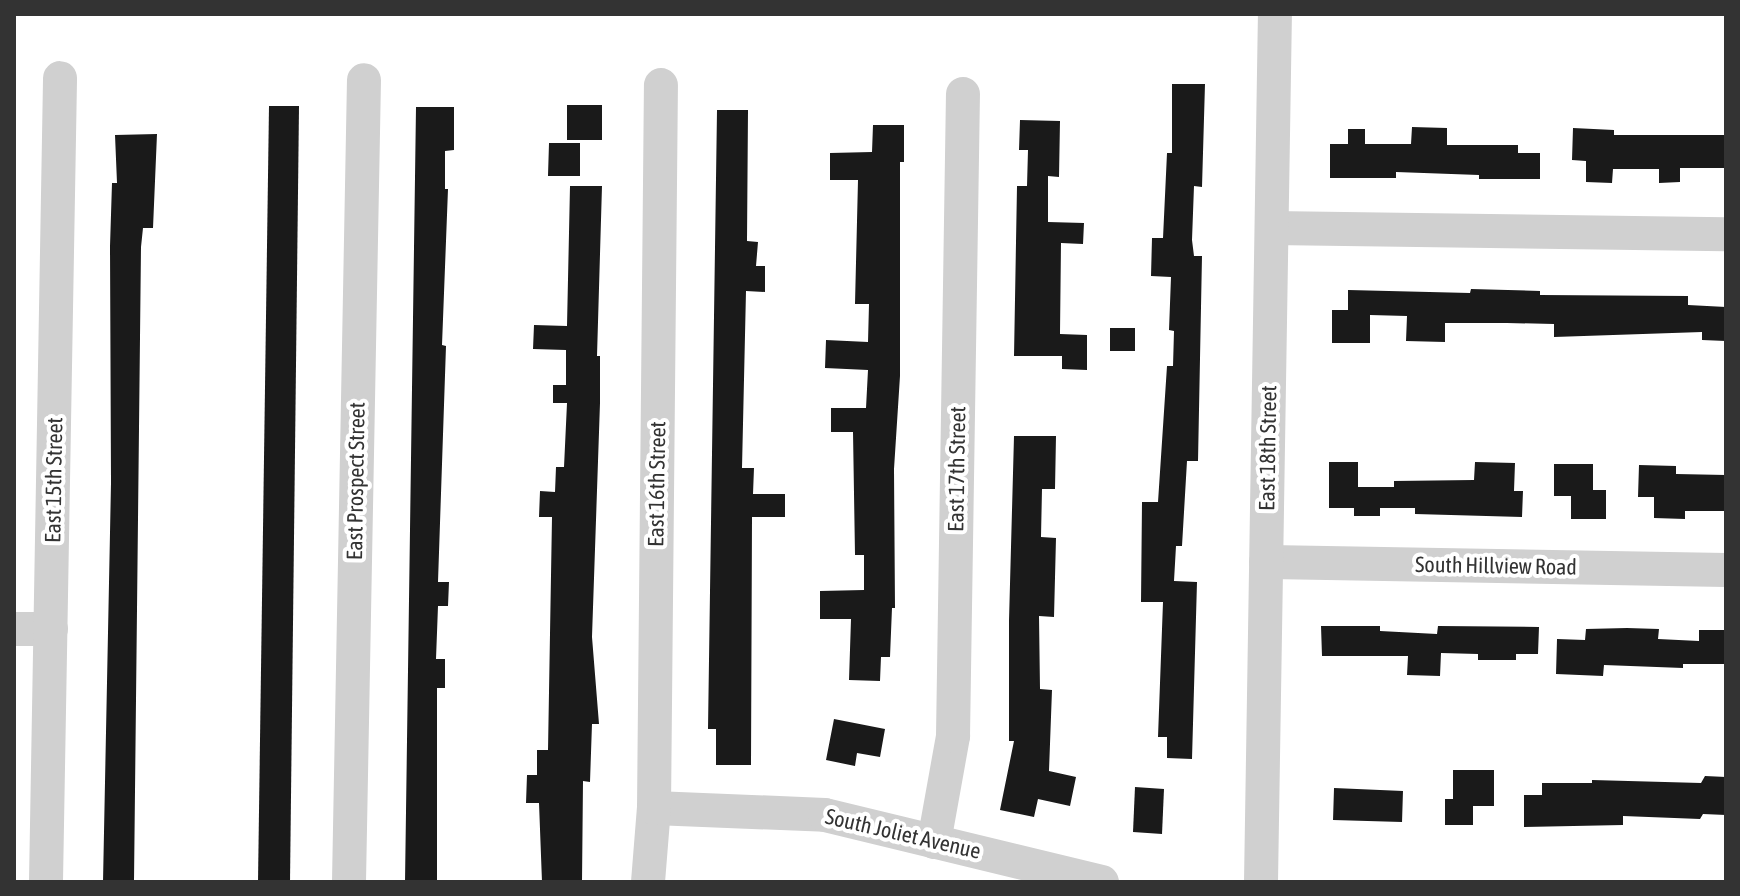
<!DOCTYPE html>
<style>
body{margin:0}
#map{position:relative;width:1740px;height:896px;overflow:hidden;background:#fff;font-family:"Asap Condensed",sans-serif}
div>[style]{position:absolute}
[style*='--x']{left:calc(var(--x)*1px);top:calc(var(--y)*1px);width:calc(var(--w)*1px);rotate:calc(var(--a)*1deg)}
.building>*{inset:0;background:#1a1a1a}
.minor>*{height:34px;margin:-17px;padding:0 17px;transform-origin:17px;border-radius:17px;background:#d0d0d0}
span{translate:-50% -50%;white-space:nowrap;text-align:center;line-height:1.15;-webkit-text-stroke:8px #fff;paint-order:stroke}
.street-label{font-size:22px;color:#333}
.frame{position:absolute;inset:0;border:16px solid #333;pointer-events:none}
</style>
<div id="map">
<div class="building">
<i style="clip-path:polygon(1172px 84px,1205px 84px,1202px 187px,1194px 186px,1192px 240px,1194px 256px,1202px 256px,1198px 461px,1187px 461px,1182px 546px,1176px 546px,1174px 581px,1197px 582px,1192px 759px,1167px 758px,1167px 737px,1158px 737px,1163px 602px,1141px 602px,1142px 502px,1158px 502px,1167px 366px,1173px 366px,1174px 331px,1169px 330px,1171px 277px,1151px 276px,1152px 238px,1163px 238px,1167px 153px,1172px 153px)"></i>
<i style="clip-path:polygon(567px 105px,602px 105px,602px 140px,567px 140px)"></i>
<i style="clip-path:polygon(269px 106px,299px 106px,290px 882px,258px 882px)"></i>
<i style="clip-path:polygon(416px 107px,454px 107px,454px 150px,445px 151px,445px 189px,448px 189px,442px 345px,446px 346px,438px 582px,449px 582px,448px 606px,438px 606px,436px 659px,445px 659px,445px 688px,437px 688px,437px 882px,405px 882px)"></i>
<i style="clip-path:polygon(717px 110px,748px 110px,747px 241px,758px 242px,756px 266px,765px 266px,765px 292px,746px 291px,742px 468px,754px 468px,753px 494px,785px 494px,785px 517px,752px 517px,751px 765px,716px 765px,716px 729px,708px 729px)"></i>
<i style="clip-path:polygon(1020px 120px,1060px 121px,1059px 177px,1048px 176px,1048px 222px,1084px 223px,1083px 244px,1061px 243px,1060px 334px,1087px 335px,1087px 370px,1062px 369px,1062px 356px,1014px 356px,1017px 186px,1027px 186px,1028px 150px,1019px 150px)"></i>
<i style="clip-path:polygon(873px 125px,904px 125px,904px 162px,900px 162px,900px 376px,894px 469px,895px 608px,892px 608px,890px 657px,881px 657px,880px 681px,849px 680px,851px 619px,820px 619px,820px 591px,864px 590px,864px 555px,855px 555px,853px 432px,831px 432px,831px 408px,866px 408px,868px 370px,825px 368px,826px 340px,868px 342px,869px 304px,855px 304px,858px 180px,830px 180px,830px 153px,872px 152px)"></i>
<i style="clip-path:polygon(1412px 127px,1447px 128px,1447px 145px,1518px 145px,1518px 153px,1540px 153px,1540px 179px,1479px 179px,1479px 175px,1396px 172px,1396px 178px,1330px 178px,1330px 144px,1348px 144px,1348px 129px,1365px 129px,1365px 144px,1411px 144px)"></i>
<i style="clip-path:polygon(1573px 128px,1614px 130px,1614px 135px,1726px 135px,1726px 168px,1680px 168px,1680px 182px,1659px 183px,1659px 169px,1613px 169px,1612px 183px,1586px 182px,1586px 161px,1572px 160px)"></i>
<i style="clip-path:polygon(157px 134px,153px 228px,143px 228px,141px 247px,134px 882px,103px 882px,111px 483px,110px 246px,112px 183px,117px 183px,115px 135px)"></i>
<i style="clip-path:polygon(549px 143px,580px 143px,580px 176px,548px 176px)"></i>
<i style="clip-path:polygon(570px 186px,602px 186px,597px 356px,600px 356px,600px 403px,592px 637px,599px 724px,592px 724px,590px 782px,583px 781px,582px 882px,542px 882px,539px 803px,526px 803px,527px 775px,537px 775px,537px 750px,548px 750px,552px 517px,539px 517px,540px 491px,555px 492px,556px 467px,564px 467px,567px 403px,553px 403px,553px 385px,566px 385px,566px 350px,533px 349px,534px 325px,567px 326px)"></i>
<i style="clip-path:polygon(1471px 289px,1540px 291px,1540px 295px,1688px 296px,1688px 305px,1726px 307px,1726px 341px,1702px 340px,1702px 332px,1554px 337px,1554px 324px,1507px 323px,1445px 323px,1445px 342px,1406px 341px,1407px 316px,1370px 315px,1370px 343px,1332px 343px,1332px 310px,1348px 310px,1348px 290px,1470px 293px)"></i>
<i style="clip-path:polygon(1110px 328px,1135px 328px,1135px 351px,1110px 351px)"></i>
<i style="clip-path:polygon(1014px 436px,1056px 436px,1055px 489px,1042px 489px,1041px 537px,1056px 538px,1054px 617px,1039px 616px,1040px 689px,1052px 690px,1049px 771px,1076px 777px,1070px 806px,1038px 799px,1034px 817px,1000px 810px,1014px 741px,1009px 741px,1009px 621px)"></i>
<i style="clip-path:polygon(1329px 462px,1358px 462px,1358px 487px,1394px 487px,1394px 481px,1474px 480px,1475px 462px,1515px 463px,1514px 491px,1523px 491px,1522px 517px,1415px 514px,1415px 508px,1380px 508px,1380px 516px,1354px 516px,1354px 508px,1329px 508px)"></i>
<i style="clip-path:polygon(1554px 464px,1593px 464px,1593px 490px,1606px 490px,1606px 519px,1571px 519px,1571px 496px,1554px 496px)"></i>
<i style="clip-path:polygon(1639px 465px,1676px 466px,1676px 474px,1726px 475px,1726px 511px,1685px 511px,1685px 519px,1654px 518px,1654px 497px,1638px 497px)"></i>
<i style="clip-path:polygon(1321px 626px,1380px 626px,1380px 631px,1437px 634px,1438px 626px,1539px 627px,1538px 654px,1516px 654px,1516px 660px,1478px 660px,1478px 654px,1441px 653px,1440px 676px,1407px 675px,1408px 656px,1322px 656px)"></i>
<i style="clip-path:polygon(1627px 628px,1659px 629px,1658px 639px,1699px 641px,1699px 630px,1726px 630px,1726px 664px,1683px 664px,1683px 668px,1604px 665px,1603px 676px,1556px 674px,1557px 639px,1585px 640px,1586px 629px)"></i>
<i style="clip-path:polygon(834px 719px,885px 729px,880px 757px,857px 753px,855px 766px,826px 760px)"></i>
<i style="clip-path:polygon(1453px 770px,1494px 770px,1494px 806px,1473px 806px,1473px 825px,1445px 825px,1445px 799px,1453px 799px)"></i>
<i style="clip-path:polygon(1705px 776px,1726px 777px,1726px 815px,1703px 814px,1700px 819px,1623px 816px,1623px 825px,1524px 827px,1524px 795px,1542px 795px,1542px 783px,1592px 783px,1592px 780px,1701px 783px)"></i>
<i style="clip-path:polygon(1135px 787px,1164px 789px,1162px 834px,1133px 832px)"></i>
<i style="clip-path:polygon(1334px 788px,1403px 791px,1402px 822px,1333px 820px)"></i>
</div>
<div class="minor">
<i style="--x:1272;--y:228;--w:454;--a:0.8"></i>
<i style="--x:1266;--y:562;--w:460;--a:1"></i>
<i style="--x:14;--y:629;--w:37;--a:0"></i>
<i style="--x:654;--y:808;--w:171;--a:2.3"></i>
<i style="--x:825;--y:815;--w:285;--a:13.6"></i>
<i style="--x:934;--y:842;--w:108;--a:-79.8"></i>
<i style="--x:953;--y:736;--w:642;--a:-89.11"></i>
<i style="--x:46;--y:882;--w:804;--a:-89"></i>
<i style="--x:349;--y:882;--w:802;--a:-88.93"></i>
<i style="--x:648;--y:882;--w:74;--a:-85.4"></i>
<i style="--x:654;--y:808;--w:723;--a:-89.45"></i>
<i style="--x:1261;--y:882;--w:868;--a:-89.08"></i>
</div>
<div class="street-label">
<span style="left:1268px;top:448px;rotate:-89deg">East 18th Street</span>
<span style="left:957px;top:469px;rotate:-89deg">East 17th Street</span>
<span style="left:54px;top:480px;rotate:-89deg">East 15th Street</span>
<span style="left:356px;top:481px;rotate:-89deg">East Prospect Street</span>
<span style="left:657px;top:484px;rotate:-89deg">East 16th Street</span>
<span style="left:1496px;top:566px;rotate:1deg">South Hillview Road</span>
<span style="left:903px;top:834px;rotate:13deg">South Joliet Avenue</span>
</div>
<div class="frame"></div>
</div>
